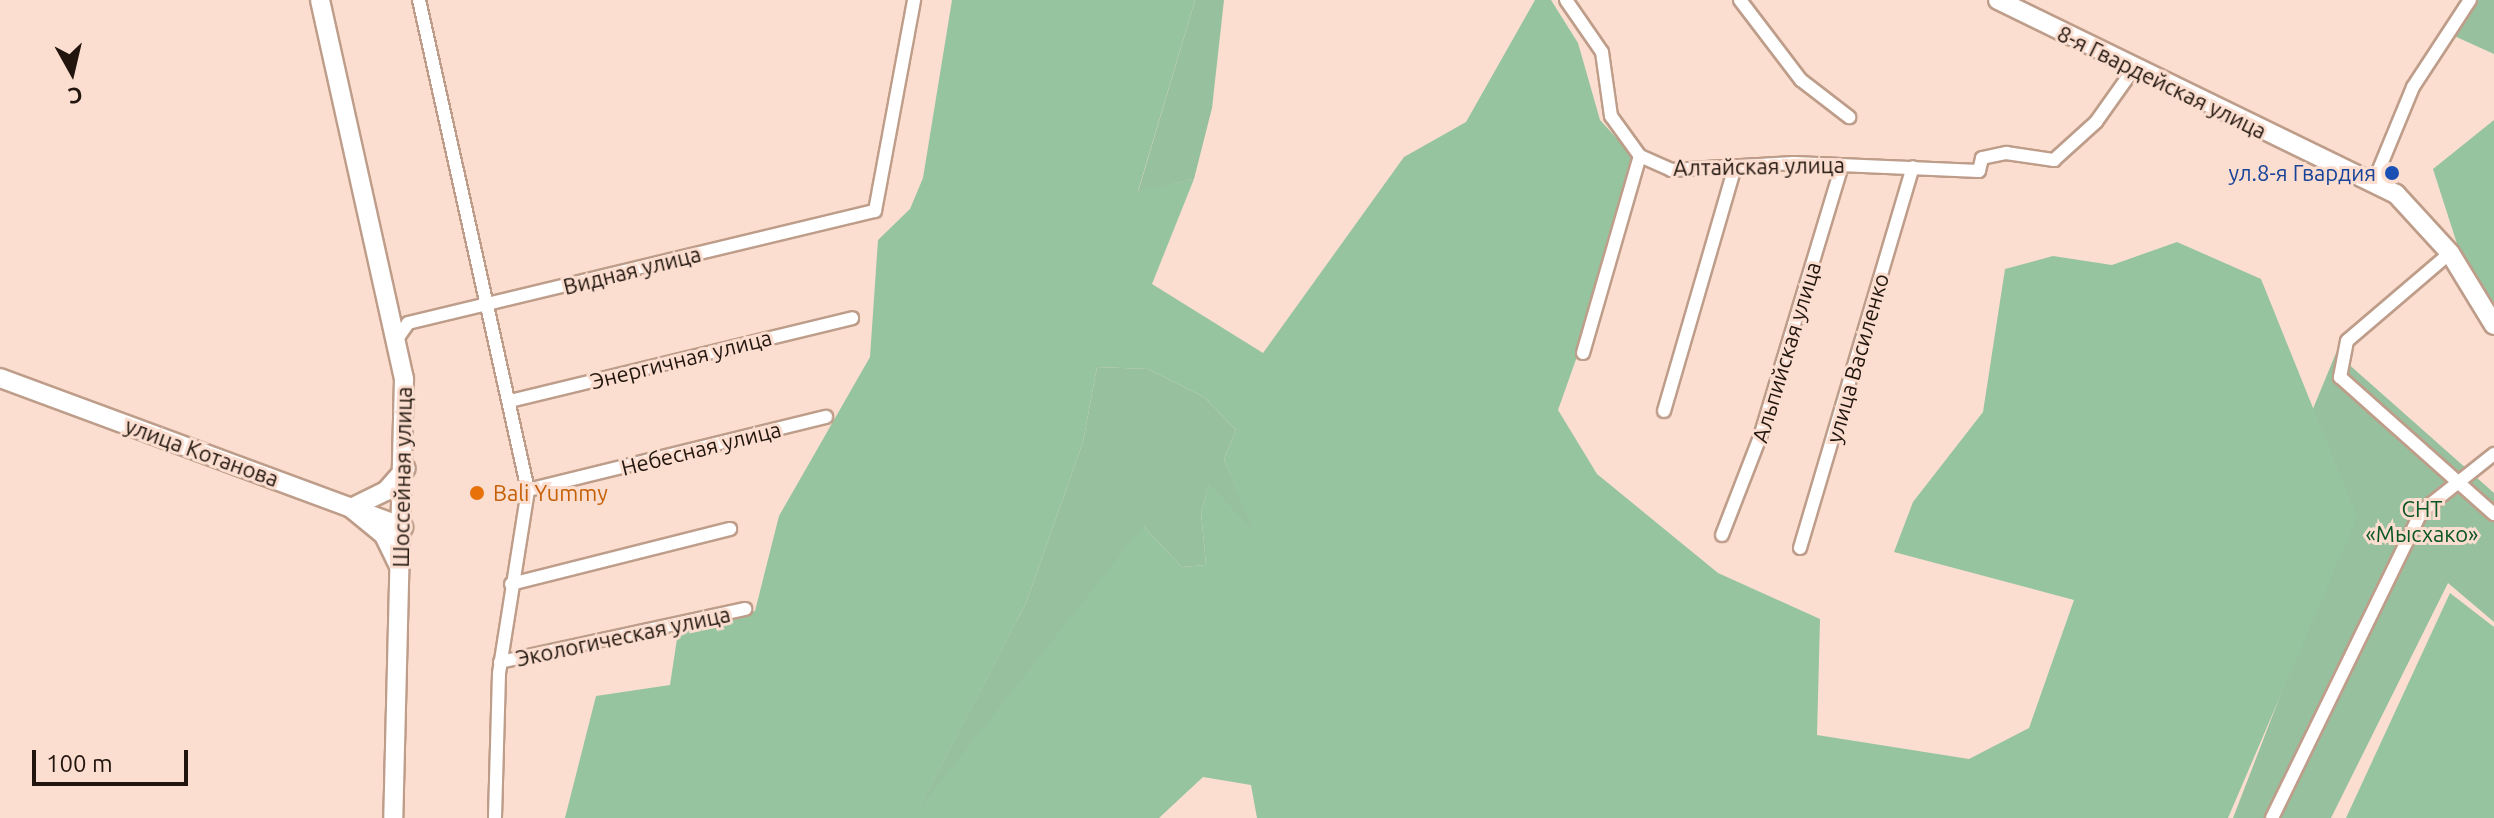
<!DOCTYPE html>
<meta charset="utf-8">
<style>
body{margin:0}
#map{position:relative;width:2494px;height:818px;overflow:hidden;background:#fbdecf;font-family:Ubuntu,sans-serif}
div>[style]{position:absolute}
[style*='--x']{left:calc(var(--x)*1px);top:calc(var(--y)*1px);width:calc(var(--w)*1px);rotate:calc(var(--a)*1deg)}
.green>*{inset:0;background:#97c19e}
.forest>*{inset:0;background:#95c49e}
.roads{filter:drop-shadow(2px 0 #be9d8a) drop-shadow(-2px 0 #be9d8a) drop-shadow(0 2px #be9d8a) drop-shadow(0 -2px #be9d8a)}
.street>*{height:12px;margin:-6px;padding:0 6px;transform-origin:6px;border-radius:6px;background:#fff}
.secondary>*{height:18px;margin:-9px;padding:0 9px;transform-origin:9px;border-radius:9px;background:#fff}
.dots>*{width:22px;height:22px;translate:-50% -50%;box-sizing:border-box;border:4px solid #fbdecf;border-radius:50%}
span{translate:-50% -50%;white-space:nowrap;text-align:center;line-height:1.15;-webkit-text-stroke:6px #fbdecf;paint-order:stroke}
.street-label{font-size:22px;color:#21150e}
.transit-label{font-size:22px;color:#164399}
.right{translate:-100% -50%;text-align:right}
.food-label{font-size:22px;color:#c56008}
.left{translate:0 -50%;text-align:left}
.park-label{font-size:22px;color:#0b5626}
.north{position:absolute;left:32px;top:32px;width:80px;height:80px;-webkit-text-stroke:6px #fbdecf;paint-order:stroke;rotate:172deg;font-size:22px;font-weight:700;line-height:32px;text-align:center;color:#21150e}
.north::after{content:'';display:block;margin:auto;width:28px;height:36px;background:#21150e;clip-path:polygon(50% 0,100% 100%,50% 72%,0 100%)}
.scale{position:absolute;left:32px;top:750px;width:156px;height:36px;box-sizing:border-box;border:4px solid #21150e;border-top:0;padding-left:10px;font-size:24px;line-height:28px;white-space:nowrap;color:#21150e;-webkit-text-stroke:6px #fbdecf;paint-order:stroke}
</style>
<div id="map">
<div class="green">
<i style="clip-path:polygon(1195px 0,1224px 0,1212px 108px,1194px 179px,1138px 192px)"></i>
<i style="clip-path:polygon(2472px 0,2494px 0,2494px 54px,2452px 35px)"></i>
<i style="clip-path:polygon(2336px 353px,2494px 493px,2494px 622px,2448px 583px,2331px 818px,2233px 818px,2289px 673px,2310px 416px)"></i>
<i style="clip-path:polygon(1097px 367px,1148px 369px,1204px 397px,1236px 430px,1224px 459px,1255px 533px,1209px 485px,1201px 512px,1206px 565px,1182px 567px,1144px 527px,916px 814px,1026px 603px,1083px 442px)"></i>
</div>
<div class="forest">
<i style="clip-path:polygon(evenodd,952px 0,1195px 0,1138px 191px,1194px 179px,1152px 284px,1263px 353px,1404px 157px,1466px 122px,1535px 0,1551px 0,1578px 43px,1600px 120px,1644px 168px,1558px 410px,1597px 474px,1718px 573px,1820px 619px,1817px 735px,1969px 759px,2029px 728px,2074px 600px,1894px 552px,1913px 502px,1983px 412px,2005px 269px,2053px 256px,2112px 265px,2177px 242px,2261px 279px,2357px 517px,2228px 818px,1257px 818px,1251px 785px,1203px 777px,1159px 818px,565px 818px,596px 696px,670px 685px,678px 632px,755px 611px,779px 516px,870px 357px,878px 240px,910px 209px,923px 178px,952px 0,1097px 367px,1148px 369px,1204px 397px,1236px 430px,1224px 459px,1253px 530px,1209px 484px,1201px 512px,1206px 565px,1182px 567px,1143px 526px,919px 809px,1026px 603px,1083px 442px,1097px 367px)"></i>
<i style="clip-path:polygon(2494px 120px,2494px 303px,2458px 247px,2433px 169px)"></i>
<i style="clip-path:polygon(2450px 593px,2494px 627px,2494px 818px,2346px 818px)"></i>
</div>
<div class="roads">
<div class="street">
<i style="--x:419;--y:0;--w:502;--a:77.46"></i>
<i style="--x:528;--y:490;--w:186;--a:99"></i>
<i style="--x:499;--y:674;--w:144;--a:91.6"></i>
<i style="--x:1566;--y:0;--w:63;--a:55.3"></i>
<i style="--x:1602;--y:52;--w:65;--a:82"></i>
<i style="--x:1611;--y:116;--w:49;--a:54.1"></i>
<i style="--x:1640;--y:156;--w:34;--a:24"></i>
<i style="--x:1671;--y:170;--w:123;--a:-3.3"></i>
<i style="--x:1794;--y:163;--w:185;--a:2.5"></i>
<i style="--x:1979;--y:171;--w:13;--a:-77"></i>
<i style="--x:1982;--y:158;--w:25;--a:-12"></i>
<i style="--x:2006;--y:153;--w:49;--a:8.3"></i>
<i style="--x:2054;--y:160;--w:57;--a:-42.1"></i>
<i style="--x:2096;--y:122;--w:64;--a:-54.6"></i>
<i style="--x:1740;--y:0;--w:101;--a:52.7"></i>
<i style="--x:1801;--y:80;--w:61;--a:37.6"></i>
<i style="--x:2373;--y:184;--w:105;--a:-67.6"></i>
<i style="--x:2413;--y:87;--w:104;--a:-56.8"></i>
<i style="--x:2450;--y:253;--w:135;--a:139.5"></i>
<i style="--x:2347;--y:341;--w:37;--a:101"></i>
<i style="--x:2340;--y:377;--w:206;--a:41.7"></i>
<i style="--x:397;--y:339;--w:19;--a:-55"></i>
<i style="--x:408;--y:323;--w:480;--a:-13.5"></i>
<i style="--x:875;--y:211;--w:215;--a:-79.5"></i>
<i style="--x:1583;--y:353;--w:205;--a:-73.9"></i>
<i style="--x:510;--y:401;--w:352;--a:-13.6"></i>
<i style="--x:1664;--y:411;--w:251;--a:-73.8"></i>
<i style="--x:528;--y:490;--w:307;--a:-13.8"></i>
<i style="--x:1722;--y:535;--w:105;--a:-68.8"></i>
<i style="--x:1760;--y:437;--w:284;--a:-73.2"></i>
<i style="--x:1800;--y:548;--w:397;--a:-73.5"></i>
<i style="--x:511;--y:584;--w:226;--a:-14.1"></i>
<i style="--x:500;--y:662;--w:251;--a:-12.2"></i>
<i style="--x:2272;--y:818;--w:342;--a:-64"></i>
<i style="--x:2422;--y:511;--w:92;--a:-38.4"></i>
</div>
<div class="secondary">
<i style="--x:320;--y:0;--w:388;--a:77.5"></i>
<i style="--x:404;--y:379;--w:439;--a:91.4"></i>
<i style="--x:1998;--y:0;--w:443;--a:26"></i>
<i style="--x:2396;--y:194;--w:80;--a:47.5"></i>
<i style="--x:2450;--y:253;--w:84;--a:58.6"></i>
<i style="--x:0;--y:378;--w:430;--a:20.3"></i>
<i style="--x:398;--y:564;--w:32;--a:-116"></i>
<i style="--x:384;--y:535;--w:43;--a:-140.7"></i>
<i style="--x:351;--y:508;--w:39;--a:-26"></i>
<i style="--x:386;--y:491;--w:30;--a:-49"></i>
</div>
</div>
<div class="dots">
<i style="left:2392px;top:173px;background:#1a4fb4"></i>
<i style="left:477px;top:493px;background:#e8710a"></i>
</div>
<div class="street-label">
<span style="left:2162px;top:82px;rotate:26deg">8-я Гвардейская улица</span>
<span style="left:1759px;top:166px;rotate:-1deg">Алтайская улица</span>
<span style="left:632px;top:270px;rotate:-14deg">Видная улица</span>
<span style="left:1786px;top:352px;rotate:-73deg">Альпийская улица</span>
<span style="left:1857px;top:358px;rotate:-74deg">улица Василенко</span>
<span style="left:681px;top:359px;rotate:-14deg">Энергичная улица</span>
<span style="left:701px;top:448px;rotate:-14deg">Небесная улица</span>
<span style="left:202px;top:452px;rotate:20deg">улица Котанова</span>
<span style="left:402px;top:477px;rotate:-89deg">Шоссейная улица</span>
<span style="left:623px;top:636px;rotate:-12deg">Экологическая улица</span>
</div>
<div class="transit-label">
<span class="right" style="left:2376px;top:173px">ул.8-я Гвардия</span>
</div>
<div class="food-label">
<span class="left" style="left:493px;top:493px">Bali Yummy</span>
</div>
<div class="park-label">
<span style="left:2422px;top:521px">СНТ<br>«Мысхако»</span>
</div>
<div class="north">С</div>
<div class="scale">100 m</div>
</div>
